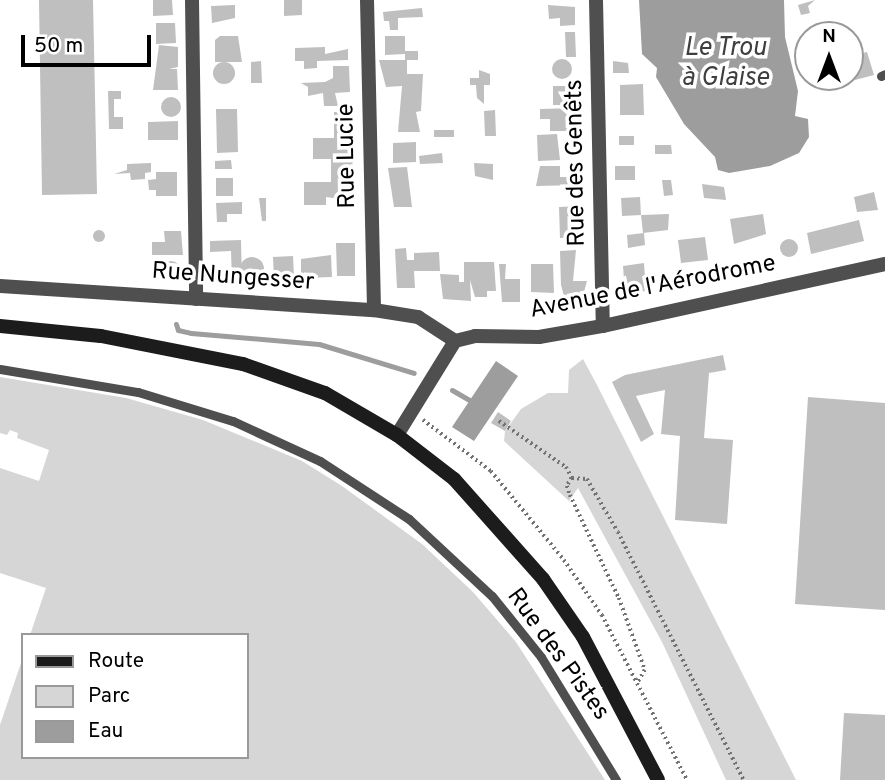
<!DOCTYPE html>
<meta charset="utf-8">
<style>
body{margin:0}
#map{position:relative;width:885px;height:780px;overflow:hidden;background:#fff;font-family:Overpass,sans-serif}
div>[style]{position:absolute}
[style*='--x']{left:calc(var(--x)*1px);top:calc(var(--y)*1px);width:calc(var(--w)*1px);rotate:calc(var(--a)*1deg)}
.green>*{inset:0;background:#d6d6d6}
.water>*{inset:0;background:#9d9d9d}
.stream>*{height:5px;margin:-2.5px;padding:0 2.5px;transform-origin:2.5px;border-radius:2.5px;background:#9d9d9d}
.building>*{inset:0;background:#bfbfbf}
.round{border-radius:50%}
.path>*{height:3.5px;margin-top:-1.75px;transform-origin:0;background:repeating-linear-gradient(90deg,#717171 0 2px,transparent 0 5.5px)}
.service>*{height:9px;margin:-4.5px;padding:0 4.5px;transform-origin:4.5px;border-radius:4.5px;background:#4f4f4f}
.minor>*{height:14px;margin:-7px;padding:0 7px;transform-origin:7px;border-radius:7px;background:#4f4f4f}
.secondary>*{height:14px;margin:-7px;padding:0 7px;transform-origin:7px;border-radius:7px;background:#1c1c1c}
span{translate:-50% -50%;white-space:nowrap;text-align:center;line-height:1.15;-webkit-text-stroke:7px #fff;paint-order:stroke}
.street-label{font-size:24px;color:#000}
.water-label{font-size:26px;color:#3e3e3e;font-style:italic}
.legend{position:absolute;left:21px;top:633px;width:228px;height:126px;box-sizing:border-box;background:#fff;border:2px solid #999;margin:0;padding:9px 12px;list-style:none;font-size:21px;color:#000}
.legend li{display:flex;align-items:center;gap:14px;height:35px}
.legend b{width:35px;border:2px solid #999}
.north{position:absolute;left:794px;top:21px;width:70px;height:70px;box-sizing:border-box;background:#fff;border:2px solid #999;border-radius:50%;rotate:0deg;font-size:19px;font-weight:700;line-height:28px;text-align:center;color:#000}
.north::after{content:'';display:block;margin:auto;width:24px;height:32px;background:#000;clip-path:polygon(50% 0,100% 100%,50% 72%,0 100%)}
.scale{position:absolute;left:21px;top:35px;width:130px;height:32px;box-sizing:border-box;border:4px solid #000;border-top:0;padding-left:9px;font-size:21px;line-height:24px;white-space:nowrap;color:#000;-webkit-text-stroke:5px #fff;paint-order:stroke}
</style>
<div id="map">
<div class="green">
<i style="clip-path:polygon(583px 359px,597px 385px,796px 780px,726px 780px,662px 642px,578px 488px,569px 501px,504px 441px,505px 431px,521px 409px,548px 393px,568px 393px,569px 370px)"></i>
<i style="clip-path:polygon(0 377px,126px 398px,203px 420px,302px 461px,342px 486px,422px 544px,473px 592px,516px 642px,605px 780px,0 780px,0 725px,23px 657px,23px 757px,247px 757px,247px 635px,30px 635px,46px 588px,0 573px,0 468px,39px 481px,49px 450px,17px 438px,18px 433px,10px 430px,7px 435px,0 433px)"></i>
</div>
<div class="water">
<i style="clip-path:polygon(639px 0,784px 0,785px 37px,798px 91px,795px 116px,808px 119px,809px 137px,799px 153px,770px 166px,729px 173px,718px 170px,715px 157px,684px 124px,656px 77px,657px 68px,642px 54px)"></i>
<i style="clip-path:polygon(496px 361px,518px 376px,474px 441px,452px 427px)"></i>
</div>
<div class="stream">
<i style="--x:176;--y:324;--w:6;--a:72"></i>
<i style="--x:178;--y:330;--w:13;--a:13"></i>
<i style="--x:191;--y:333;--w:128;--a:4.9"></i>
<i style="--x:319;--y:344;--w:99;--a:17"></i>
<i style="--x:452;--y:390;--w:20;--a:30"></i>
</div>
<div class="building">
<i style="clip-path:polygon(39px 0,93px 0,97px 194px,42px 195px)"></i>
<i style="clip-path:polygon(153px 0,172px 0,173px 15px,153px 16px)"></i>
<i style="clip-path:polygon(284px 0,302px 0,302px 15px,284px 16px)"></i>
<i style="clip-path:polygon(815px 0,808px 6px,810px 13px,801px 15px,798px 5px)"></i>
<i style="clip-path:polygon(235px 5px,235px 18px,212px 23px,211px 6px)"></i>
<i style="clip-path:polygon(548px 5px,575px 7px,575px 25px,560px 26px,560px 18px,549px 19px)"></i>
<i style="clip-path:polygon(422px 8px,423px 17px,398px 18px,398px 30px,390px 30px,389px 21px,384px 21px,383px 12px)"></i>
<i style="clip-path:polygon(156px 23px,175px 23px,176px 43px,156px 44px)"></i>
<i style="clip-path:polygon(565px 32px,575px 32px,576px 57px,566px 57px)"></i>
<i style="clip-path:polygon(220px 36px,238px 36px,242px 62px,215px 62px,215px 40px)"></i>
<i style="clip-path:polygon(385px 36px,405px 36px,405px 51px,418px 51px,418px 60px,407px 60px,407px 74px,423px 74px,421px 111px,416px 112px,420px 132px,398px 132px,402px 86px,386px 87px,379px 60px,405px 60px,405px 54px,385px 55px)"></i>
<i style="clip-path:polygon(159px 45px,178px 47px,178px 67px,169px 69px,177px 69px,178px 90px,153px 90px)"></i>
<i style="clip-path:polygon(325px 47px,325px 54px,348px 49px,348px 60px,317px 61px,317px 68px,304px 69px,304px 61px,295px 61px,295px 48px)"></i>
<i style="clip-path:polygon(867px 52px,874px 75px,855px 80px,850px 56px)"></i>
<i class="round" style="left:552px;top:59px;width:20px;height:20px"></i>
<i style="clip-path:polygon(261px 61px,262px 83px,251px 83px,251px 62px)"></i>
<i style="clip-path:polygon(613px 61px,628px 63px,629px 73px,613px 73px)"></i>
<i class="round" style="left:213px;top:62px;width:22px;height:22px"></i>
<i style="clip-path:polygon(333px 66px,349px 66px,350px 92px,335px 93px,338px 106px,324px 106px,323px 93px,308px 96px,308px 87px,301px 83px,325px 82px,333px 78px)"></i>
<i style="clip-path:polygon(479px 70px,490px 74px,490px 85px,484px 85px,484px 104px,477px 98px,476px 85px,470px 85px,470px 78px,479px 78px)"></i>
<i style="clip-path:polygon(643px 84px,644px 115px,620px 115px,620px 85px)"></i>
<i style="clip-path:polygon(553px 86px,574px 86px,574px 105px,553px 105px)"></i>
<i style="clip-path:polygon(108px 91px,121px 91px,121px 99px,114px 99px,114px 117px,123px 117px,123px 129px,109px 129px)"></i>
<i class="round" style="left:161px;top:97px;width:20px;height:20px"></i>
<i style="clip-path:polygon(576px 108px,574px 131px,550px 131px,550px 119px,540px 119px,540px 109px)"></i>
<i style="clip-path:polygon(216px 109px,237px 109px,238px 152px,217px 153px)"></i>
<i style="clip-path:polygon(495px 110px,496px 136px,485px 136px,484px 111px)"></i>
<i style="clip-path:polygon(334px 112px,351px 112px,353px 181px,337px 183px,354px 183px,354px 201px,326px 197px,326px 205px,304px 205px,304px 182px,331px 182px,331px 159px,313px 159px,313px 138px,334px 138px)"></i>
<i style="clip-path:polygon(178px 121px,178px 140px,148px 140px,148px 122px)"></i>
<i style="clip-path:polygon(434px 130px,454px 130px,454px 137px,434px 137px)"></i>
<i style="clip-path:polygon(557px 134px,560px 160px,538px 161px,537px 135px)"></i>
<i style="clip-path:polygon(619px 136px,634px 136px,634px 145px,619px 145px)"></i>
<i style="clip-path:polygon(416px 142px,416px 162px,393px 163px,393px 143px)"></i>
<i style="clip-path:polygon(655px 145px,671px 145px,672px 154px,655px 154px)"></i>
<i style="clip-path:polygon(442px 153px,443px 163px,420px 164px,419px 156px)"></i>
<i style="clip-path:polygon(231px 160px,232px 169px,215px 169px,215px 161px)"></i>
<i style="clip-path:polygon(151px 163px,151px 172px,145px 173px,145px 179px,131px 180px,130px 173px,114px 174px,127px 170px,127px 164px)"></i>
<i style="clip-path:polygon(474px 163px,493px 164px,493px 180px,475px 176px)"></i>
<i style="clip-path:polygon(540px 166px,560px 166px,560px 177px,579px 177px,579px 185px,536px 186px)"></i>
<i style="clip-path:polygon(615px 166px,635px 166px,635px 180px,615px 180px)"></i>
<i style="clip-path:polygon(407px 167px,412px 207px,394px 207px,388px 168px)"></i>
<i style="clip-path:polygon(156px 172px,177px 172px,177px 196px,156px 196px,156px 190px,149px 190px,148px 180px,156px 179px)"></i>
<i style="clip-path:polygon(216px 178px,233px 178px,233px 196px,216px 196px)"></i>
<i style="clip-path:polygon(662px 180px,671px 180px,673px 195px,664px 196px)"></i>
<i style="clip-path:polygon(702px 184px,724px 187px,726px 200px,704px 198px)"></i>
<i style="clip-path:polygon(874px 192px,878px 210px,857px 212px,854px 197px)"></i>
<i style="clip-path:polygon(640px 197px,641px 215px,669px 214px,668px 230px,643px 233px,641px 215px,622px 216px,621px 198px)"></i>
<i style="clip-path:polygon(259px 198px,266px 198px,266px 221px,262px 221px)"></i>
<i style="clip-path:polygon(242px 202px,242px 214px,227px 214px,227px 222px,217px 222px,216px 203px)"></i>
<i style="clip-path:polygon(580px 206px,581px 237px,560px 238px,559px 207px)"></i>
<i style="clip-path:polygon(763px 214px,766px 234px,734px 244px,730px 219px)"></i>
<i style="clip-path:polygon(859px 220px,864px 241px,811px 254px,807px 233px)"></i>
<i class="round" style="left:93px;top:230px;width:12px;height:12px"></i>
<i style="clip-path:polygon(164px 231px,181px 231px,183px 255px,152px 255px,152px 242px,165px 242px)"></i>
<i style="clip-path:polygon(644px 233px,645px 245px,628px 248px,627px 235px)"></i>
<i style="clip-path:polygon(705px 237px,708px 260px,681px 263px,678px 240px)"></i>
<i class="round" style="left:780px;top:239px;width:18px;height:18px"></i>
<i style="clip-path:polygon(241px 240px,242px 280px,232px 281px,231px 251px,210px 252px,210px 241px)"></i>
<i style="clip-path:polygon(336px 243px,355px 243px,355px 276px,337px 276px)"></i>
<i style="clip-path:polygon(406px 248px,407px 260px,414px 260px,414px 253px,439px 252px,440px 271px,414px 271px,415px 288px,397px 288px,395px 249px)"></i>
<i style="clip-path:polygon(576px 250px,573px 281px,587px 281px,581px 303px,574px 301px,574px 296px,564px 296px,561px 285px,560px 251px)"></i>
<i style="clip-path:polygon(331px 255px,332px 277px,301px 278px,301px 259px)"></i>
<i style="clip-path:polygon(293px 256px,294px 277px,274px 278px,273px 257px)"></i>
<i class="round" style="left:240px;top:257px;width:24px;height:24px"></i>
<i class="round" style="left:161px;top:261px;width:20px;height:20px"></i>
<i style="clip-path:polygon(464px 262px,494px 262px,496px 291px,487px 291px,487px 297px,475px 297px,470px 280px,471px 301px,443px 299px,440px 274px,459px 275px,459px 282px,464px 282px)"></i>
<i style="clip-path:polygon(644px 263px,646px 291px,625px 293px,623px 266px)"></i>
<i style="clip-path:polygon(499px 264px,506px 264px,505px 279px,520px 279px,520px 302px,502px 302px)"></i>
<i style="clip-path:polygon(531px 264px,553px 264px,554px 293px,531px 292px)"></i>
<i style="clip-path:polygon(723px 355px,726px 370px,709px 373px,704px 438px,733px 440px,727px 524px,675px 520px,680px 436px,661px 434px,665px 390px,636px 396px,654px 434px,641px 442px,612px 382px,625px 375px)"></i>
<i style="clip-path:polygon(808px 397px,885px 403px,885px 610px,795px 604px)"></i>
<i style="clip-path:polygon(498px 412px,511px 421px,505px 431px,491px 423px)"></i>
<i style="clip-path:polygon(844px 713px,885px 715px,885px 780px,840px 780px)"></i>
</div>
<div class="path">
<i style="--x:423;--y:420;--w:85;--a:36.9"></i>
<i style="--x:491;--y:471;--w:115;--a:50.6"></i>
<i style="--x:564;--y:560;--w:67;--a:55.4"></i>
<i style="--x:602;--y:615;--w:186;--a:62.7"></i>
<i style="--x:499;--y:421;--w:81;--a:34.5"></i>
<i style="--x:566;--y:467;--w:13;--a:61"></i>
<i style="--x:572;--y:478;--w:9;--a:122"></i>
<i style="--x:567;--y:486;--w:9;--a:72"></i>
<i style="--x:570;--y:495;--w:114;--a:64.6"></i>
<i style="--x:619;--y:598;--w:77;--a:70.1"></i>
<i style="--x:645;--y:670;--w:14;--a:120"></i>
<i style="--x:572;--y:478;--w:15;--a:4"></i>
<i style="--x:587;--y:479;--w:61;--a:59.7"></i>
<i style="--x:618;--y:532;--w:278;--a:63.1"></i>
</div>
<div class="service">
<i style="--x:881;--y:76;--w:4;--a:-27"></i>
<i style="--x:0;--y:369;--w:140;--a:9.5"></i>
<i style="--x:138;--y:392;--w:99;--a:17"></i>
<i style="--x:233;--y:421;--w:96;--a:24.7"></i>
<i style="--x:320;--y:461;--w:106;--a:33.1"></i>
<i style="--x:409;--y:519;--w:113;--a:42.9"></i>
<i style="--x:492;--y:596;--w:78;--a:51.2"></i>
<i style="--x:541;--y:657;--w:144;--a:58.6"></i>
</div>
<div class="minor">
<i style="--x:192;--y:0;--w:299;--a:89.2"></i>
<i style="--x:367;--y:0;--w:310;--a:88.7"></i>
<i style="--x:596;--y:0;--w:326;--a:88.8"></i>
<i style="--x:0;--y:286;--w:375;--a:3.7"></i>
<i style="--x:374;--y:310;--w:45;--a:9"></i>
<i style="--x:418;--y:317;--w:44;--a:33"></i>
<i style="--x:397;--y:435;--w:110;--a:-58.3"></i>
<i style="--x:455;--y:341;--w:21;--a:-14"></i>
<i style="--x:475;--y:336;--w:64;--a:0.9"></i>
<i style="--x:539;--y:337;--w:65;--a:-9.8"></i>
<i style="--x:603;--y:326;--w:289;--a:-12.4"></i>
</div>
<div class="secondary">
<i style="--x:0;--y:326;--w:101;--a:5.7"></i>
<i style="--x:101;--y:336;--w:145;--a:11.2"></i>
<i style="--x:243;--y:364;--w:87;--a:19.5"></i>
<i style="--x:325;--y:393;--w:83;--a:30.3"></i>
<i style="--x:397;--y:435;--w:72;--a:37.7"></i>
<i style="--x:454;--y:479;--w:134;--a:48.3"></i>
<i style="--x:543;--y:579;--w:70;--a:55.4"></i>
<i style="--x:583;--y:637;--w:161;--a:62.3"></i>
</div>
<div class="street-label">
<span style="left:348px;top:156px;rotate:-91deg">Rue Lucie</span>
<span style="left:577px;top:163px;rotate:-91deg">Rue des Genêts</span>
<span style="left:233px;top:278px;rotate:4deg">Rue Nungesser</span>
<span style="left:653px;top:288px;rotate:-11deg">Avenue de l'Aérodrome</span>
<span style="left:557px;top:655px;rotate:54deg">Rue des Pistes</span>
</div>
<div class="water-label">
<span style="left:725px;top:64px">Le Trou<br>à Glaise</span>
</div>
<ul class="legend">
<li><b style="height:9px;background:#1c1c1c"></b>Route</li>
<li><b style="height:19px;background:#d6d6d6"></b>Parc</li>
<li><b style="height:19px;background:#9d9d9d"></b>Eau</li>
</ul>
<div class="north">N</div>
<div class="scale">50 m</div>
</div>
